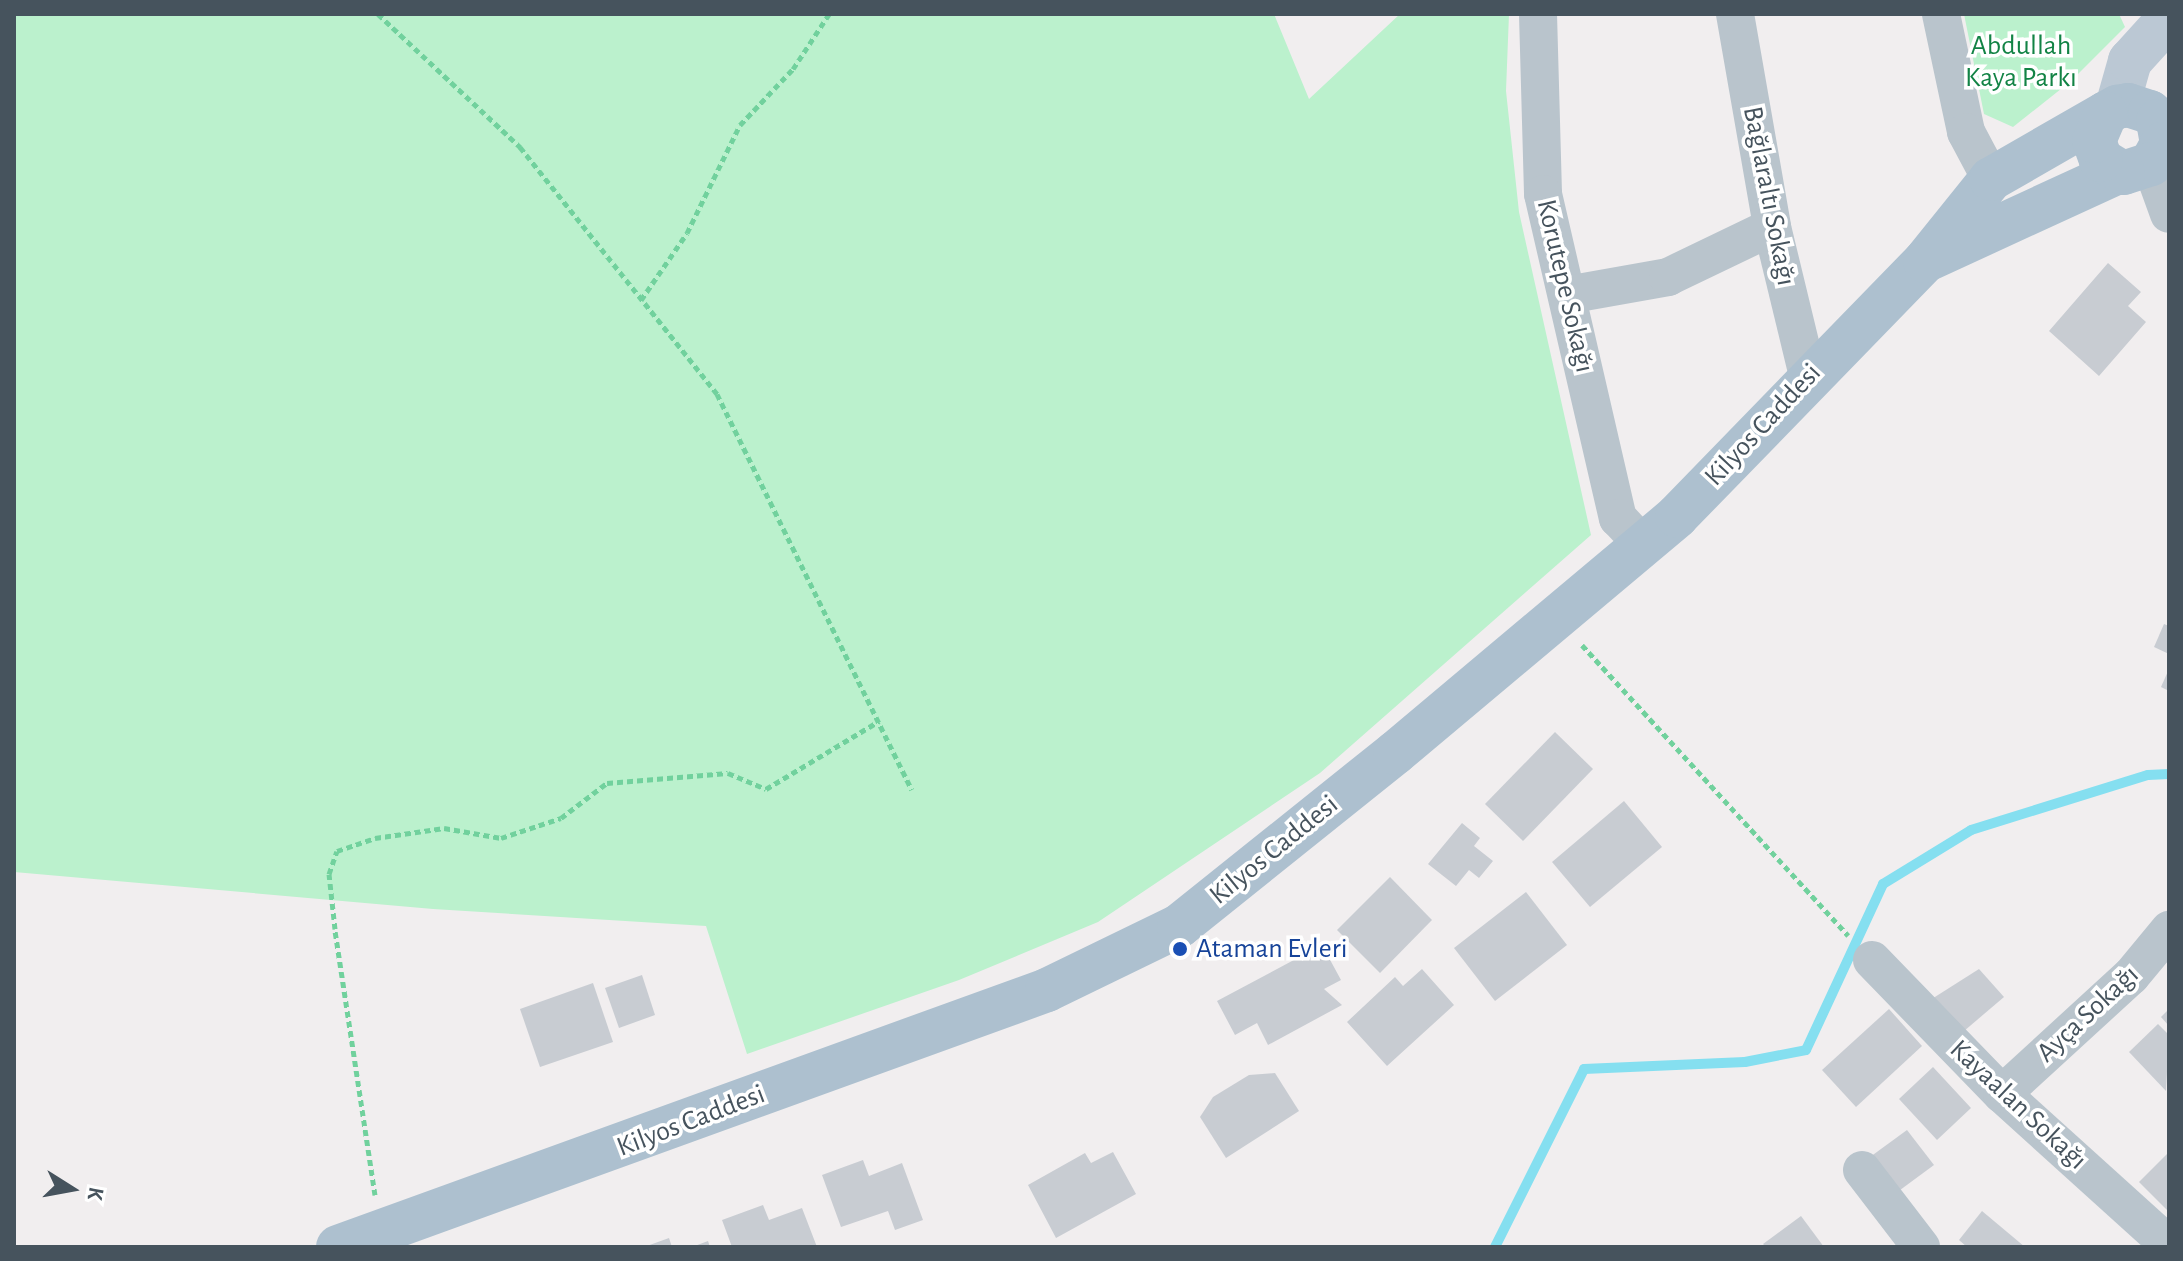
<!DOCTYPE html>
<meta charset="utf-8">
<style>
body{margin:0}
#map{position:relative;width:2183px;height:1261px;overflow:hidden;background:#f1eeef;font-family:"Alegreya Sans",sans-serif}
div>[style]{position:absolute}
[style*='--x']{left:calc(var(--x)*1px);top:calc(var(--y)*1px);width:calc(var(--w)*1px);rotate:calc(var(--a)*1deg)}
.green>*{inset:0;background:#bbf1cd}
.stream>*{height:10px;margin:-5px;padding:0 5px;transform-origin:5px;border-radius:5px;background:#85dff0}
.building>*{inset:0;background:#c8ccd2}
.path>*{height:5px;margin-top:-2.5px;transform-origin:0;background:repeating-linear-gradient(90deg,#71d19d 0 6px,transparent 0 10px)}
.street>*{height:38px;margin:-19px;padding:0 19px;transform-origin:19px;border-radius:19px;background:#b9c4cc}
.secondary>*{height:44px;margin:-22px;padding:0 22px;transform-origin:22px;border-radius:22px;background:#bbc8d4}
.primary>*{height:44px;margin:-22px;padding:0 22px;transform-origin:22px;border-radius:22px;background:#adc0cf}
.dots>*{width:22px;height:22px;translate:-50% -50%;box-sizing:border-box;border:4px solid #fff;border-radius:50%}
span{translate:-50% -50%;white-space:nowrap;text-align:center;line-height:1.15;-webkit-text-stroke:7px #fff;paint-order:stroke}
.park-label{font-size:28px;color:#128345}
.street-label{font-size:28px;color:#46535d}
.transit-label{font-size:28px;color:#164399}
.left{translate:0 -50%;text-align:left}
.frame{position:absolute;inset:0;border:16px solid #46535d;pointer-events:none}
.north{position:absolute;left:32px;top:1149px;width:80px;height:80px;-webkit-text-stroke:6px #fff;paint-order:stroke;rotate:101deg;font-size:22px;font-weight:700;line-height:32px;text-align:center;color:#46535d}
.north::after{content:'';display:block;margin:auto;width:28px;height:36px;background:#46535d;clip-path:polygon(50% 0,100% 100%,50% 72%,0 100%)}
</style>
<div id="map">
<div class="green">
<i style="clip-path:polygon(14px 14px,1274px 14px,1309px 99px,1400px 14px,1509px 14px,1506px 91px,1519px 212px,1591px 535px,1320px 773px,1098px 922px,959px 980px,747px 1054px,706px 926px,433px 909px,14px 872px)"></i>
<i style="clip-path:polygon(1964px 14px,2119px 14px,2125px 27px,2071px 81px,2013px 127px,1984px 114px)"></i>
</div>
<div class="stream">
<i style="--x:1495;--y:1247;--w:199;--a:-63.4"></i>
<i style="--x:1584;--y:1069;--w:161;--a:-2.5"></i>
<i style="--x:1745;--y:1062;--w:62;--a:-11.1"></i>
<i style="--x:1806;--y:1050;--w:183;--a:-65.1"></i>
<i style="--x:1883;--y:884;--w:103;--a:-31.5"></i>
<i style="--x:1971;--y:830;--w:185;--a:-17.3"></i>
<i style="--x:2148;--y:775;--w:21;--a:-3"></i>
</div>
<div class="building">
<i style="clip-path:polygon(2108px 263px,2141px 292px,2128px 306px,2146px 322px,2099px 376px,2049px 331px)"></i>
<i style="clip-path:polygon(2164px 624px,2169px 626px,2169px 654px,2154px 647px)"></i>
<i style="clip-path:polygon(2169px 669px,2169px 691px,2161px 687px)"></i>
<i style="clip-path:polygon(1555px 732px,1593px 769px,1523px 841px,1485px 804px)"></i>
<i style="clip-path:polygon(1624px 801px,1662px 847px,1590px 907px,1552px 862px)"></i>
<i style="clip-path:polygon(1462px 823px,1480px 838px,1474px 846px,1493px 861px,1479px 878px,1469px 870px,1456px 886px,1428px 864px)"></i>
<i style="clip-path:polygon(1390px 877px,1432px 920px,1380px 973px,1337px 930px)"></i>
<i style="clip-path:polygon(1526px 892px,1567px 945px,1495px 1001px,1454px 948px)"></i>
<i style="clip-path:polygon(1322px 945px,1341px 980px,1324px 989px,1342px 1005px,1268px 1045px,1257px 1023px,1235px 1035px,1217px 1001px)"></i>
<i style="clip-path:polygon(1422px 969px,1454px 1005px,1387px 1066px,1347px 1022px,1395px 977px,1403px 986px)"></i>
<i style="clip-path:polygon(1979px 969px,2004px 997px,1957px 1037px,1927px 1002px)"></i>
<i style="clip-path:polygon(642px 975px,655px 1015px,619px 1028px,605px 988px)"></i>
<i style="clip-path:polygon(593px 983px,613px 1042px,540px 1067px,520px 1009px)"></i>
<i style="clip-path:polygon(1889px 1009px,1922px 1046px,1856px 1107px,1822px 1070px)"></i>
<i style="clip-path:polygon(2169px 1009px,2169px 1026px,2161px 1017px)"></i>
<i style="clip-path:polygon(2158px 1024px,2169px 1035px,2166px 1091px,2129px 1052px)"></i>
<i style="clip-path:polygon(1933px 1067px,1971px 1108px,1937px 1140px,1899px 1099px)"></i>
<i style="clip-path:polygon(1275px 1073px,1299px 1111px,1226px 1158px,1200px 1117px,1213px 1097px,1249px 1075px)"></i>
<i style="clip-path:polygon(1907px 1130px,1934px 1165px,1896px 1193px,1870px 1157px)"></i>
<i style="clip-path:polygon(1113px 1152px,1136px 1194px,1056px 1238px,1028px 1185px,1085px 1153px,1091px 1163px)"></i>
<i style="clip-path:polygon(2169px 1152px,2169px 1212px,2139px 1182px)"></i>
<i style="clip-path:polygon(863px 1160px,869px 1176px,902px 1163px,923px 1220px,895px 1230px,888px 1211px,841px 1227px,822px 1175px)"></i>
<i style="clip-path:polygon(763px 1205px,769px 1220px,802px 1208px,817px 1247px,732px 1247px,722px 1220px)"></i>
<i style="clip-path:polygon(1982px 1211px,2025px 1247px,1967px 1247px,1959px 1240px)"></i>
<i style="clip-path:polygon(1801px 1216px,1824px 1247px,1766px 1247px,1763px 1244px)"></i>
<i style="clip-path:polygon(669px 1238px,672px 1247px,644px 1247px)"></i>
<i style="clip-path:polygon(708px 1241px,710px 1247px,692px 1247px)"></i>
</div>
<div class="path">
<i style="--x:378;--y:14;--w:195;--a:43.1"></i>
<i style="--x:520;--y:147;--w:316;--a:51.4"></i>
<i style="--x:717;--y:394;--w:441;--a:63.8"></i>
<i style="--x:641;--y:300;--w:81;--a:-55.5"></i>
<i style="--x:687;--y:233;--w:120;--a:-63.9"></i>
<i style="--x:740;--y:125;--w:77;--a:-46.6"></i>
<i style="--x:793;--y:69;--w:66;--a:-56.8"></i>
<i style="--x:1582;--y:645;--w:394;--a:47.5"></i>
<i style="--x:375;--y:1195;--w:269;--a:-98.6"></i>
<i style="--x:335;--y:929;--w:55;--a:-96.2"></i>
<i style="--x:329;--y:874;--w:24;--a:-71"></i>
<i style="--x:337;--y:851;--w:40;--a:-18.9"></i>
<i style="--x:375;--y:838;--w:70;--a:-8.2"></i>
<i style="--x:444;--y:828;--w:58;--a:10"></i>
<i style="--x:501;--y:838;--w:63;--a:-18.4"></i>
<i style="--x:561;--y:818;--w:58;--a:-37.3"></i>
<i style="--x:607;--y:783;--w:121;--a:-4.7"></i>
<i style="--x:728;--y:773;--w:41;--a:22.8"></i>
<i style="--x:766;--y:789;--w:132;--a:-31"></i>
</div>
<div class="street">
<i style="--x:1538;--y:14;--w:180;--a:88.4"></i>
<i style="--x:1543;--y:194;--w:333;--a:77"></i>
<i style="--x:1618;--y:518;--w:37;--a:47"></i>
<i style="--x:1735;--y:14;--w:216;--a:80.1"></i>
<i style="--x:1772;--y:227;--w:153;--a:76.4"></i>
<i style="--x:1941;--y:14;--w:121;--a:78"></i>
<i style="--x:1966;--y:132;--w:53;--a:62"></i>
<i style="--x:2151;--y:164;--w:53;--a:70.2"></i>
<i style="--x:1567;--y:295;--w:103;--a:-10.1"></i>
<i style="--x:1668;--y:277;--w:115;--a:-25.7"></i>
<i style="--x:1872;--y:960;--w:187;--a:45.9"></i>
<i style="--x:2002;--y:1094;--w:225;--a:42.1"></i>
<i style="--x:2002;--y:1094;--w:175;--a:-42.5"></i>
<i style="--x:2131;--y:976;--w:60;--a:-50.4"></i>
<i style="--x:1862;--y:1170;--w:97;--a:52.5"></i>
</div>
<div class="secondary">
<i style="--x:2117;--y:107;--w:48;--a:-74.2"></i>
<i style="--x:2130;--y:61;--w:58;--a:-47.8"></i>
</div>
<div class="primary">
<i style="--x:1931;--y:258;--w:206;--a:-24.7"></i>
<i style="--x:338;--y:1247;--w:754;--a:-19.92"></i>
<i style="--x:1047;--y:990;--w:147;--a:-25.9"></i>
<i style="--x:1179;--y:926;--w:277;--a:-38.7"></i>
<i style="--x:1395;--y:753;--w:368;--a:-40"></i>
<i style="--x:1677;--y:516;--w:356;--a:-45.8"></i>
<i style="--x:1925;--y:261;--w:105;--a:-51.2"></i>
<i style="--x:1991;--y:179;--w:133;--a:-29.9"></i>
<i style="--x:2106;--y:113;--w:13;--a:-29"></i>
<i style="--x:2117;--y:107;--w:11;--a:-10"></i>
<i style="--x:2128;--y:105;--w:23;--a:18"></i>
<i style="--x:2150;--y:112;--w:12;--a:48"></i>
<i style="--x:2158;--y:121;--w:23;--a:80"></i>
<i style="--x:2162;--y:144;--w:23;--a:119"></i>
<i style="--x:2151;--y:164;--w:29;--a:162"></i>
<i style="--x:2123;--y:173;--w:26;--a:-149"></i>
<i style="--x:2101;--y:160;--w:20;--a:-110"></i>
<i style="--x:2094;--y:141;--w:30;--a:-67"></i>
</div>
<div class="dots">
<i style="left:1180px;top:949px;background:#1a4fb4"></i>
</div>
<div class="park-label">
<span style="left:2021px;top:62px">Abdullah<br>Kaya Parkı</span>
</div>
<div class="street-label">
<span style="left:1769px;top:196px;rotate:79deg">Bağlaraltı Sokağı</span>
<span style="left:1565px;top:286px;rotate:77deg">Korutepe Sokağı</span>
<span style="left:1763px;top:425px;rotate:-47deg">Kilyos Caddesi</span>
<span style="left:1274px;top:850px;rotate:-39deg">Kilyos Caddesi</span>
<span style="left:2088px;top:1014px;rotate:-43deg">Ayça Sokağı</span>
<span style="left:2018px;top:1105px;rotate:43deg">Kayaalan Sokağı</span>
<span style="left:691px;top:1121px;rotate:-21deg">Kilyos Caddesi</span>
</div>
<div class="transit-label">
<span class="left" style="left:1196px;top:949px">Ataman Evleri</span>
</div>
<div class="frame"></div>
<div class="north">K</div>
</div>
